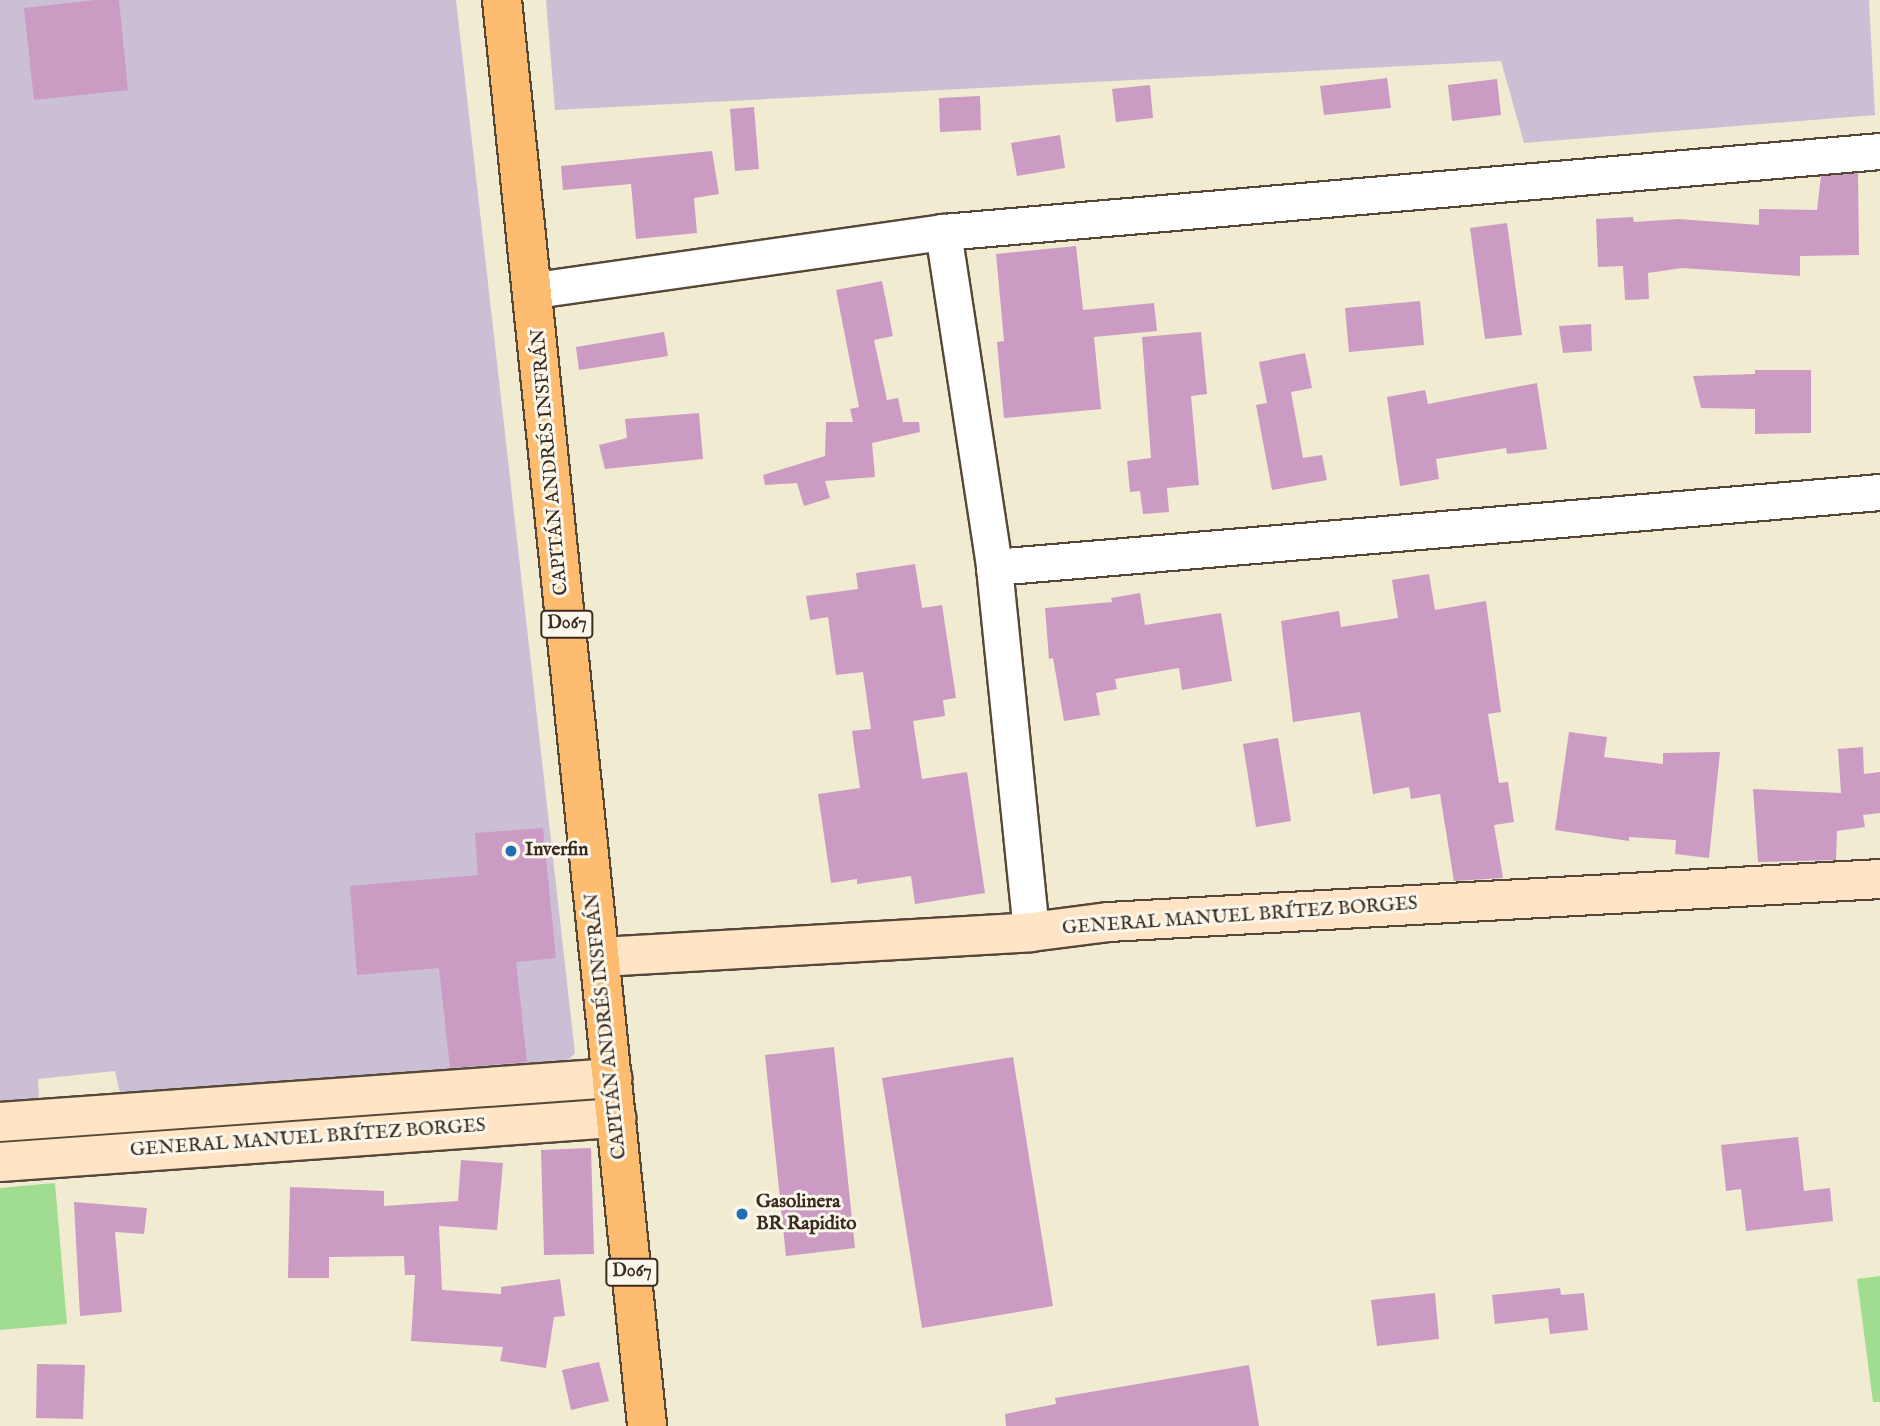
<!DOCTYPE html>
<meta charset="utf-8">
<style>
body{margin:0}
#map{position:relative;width:1880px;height:1426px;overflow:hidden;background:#f1ebd2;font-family:"IM FELL English",serif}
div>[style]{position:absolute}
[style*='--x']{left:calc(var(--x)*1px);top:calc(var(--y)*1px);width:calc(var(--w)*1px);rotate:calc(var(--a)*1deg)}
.industrial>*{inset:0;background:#cbbfd5}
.green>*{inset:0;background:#a0dd91}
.building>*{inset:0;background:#cb9bc4}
.roads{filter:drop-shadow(2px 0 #564739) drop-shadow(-2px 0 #564739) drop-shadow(0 2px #564739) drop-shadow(0 -2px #564739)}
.street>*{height:35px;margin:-17.5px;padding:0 17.5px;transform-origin:17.5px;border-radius:17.5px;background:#fff}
.secondary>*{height:38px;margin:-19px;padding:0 19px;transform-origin:19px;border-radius:19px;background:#ffe4c6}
.primary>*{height:38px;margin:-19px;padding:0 19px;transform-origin:19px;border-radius:19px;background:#febc70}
.dots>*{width:19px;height:19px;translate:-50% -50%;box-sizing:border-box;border:4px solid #fbf7ec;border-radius:50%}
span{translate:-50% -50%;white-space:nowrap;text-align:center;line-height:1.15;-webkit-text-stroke:6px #fbf7ec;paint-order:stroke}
.shield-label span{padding:2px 5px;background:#fbf7ec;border:2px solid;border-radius:5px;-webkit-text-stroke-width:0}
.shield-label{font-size:18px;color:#3b2a1e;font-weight:700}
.street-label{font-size:19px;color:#3b2a1e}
.poi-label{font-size:19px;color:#3b2a1e;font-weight:700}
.left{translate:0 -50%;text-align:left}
</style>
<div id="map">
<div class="industrial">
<i style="clip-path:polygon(0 0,456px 0,575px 1053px,566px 1062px,120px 1093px,115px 1071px,38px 1079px,39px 1098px,0 1101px)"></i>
<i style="clip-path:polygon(546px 0,1869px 0,1875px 115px,1524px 143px,1501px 61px,555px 110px)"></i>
</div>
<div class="green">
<i style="clip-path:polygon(55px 1183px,67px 1324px,0 1330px,0 1188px)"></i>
<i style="clip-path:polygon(1880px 1276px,1880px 1402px,1873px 1402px,1857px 1279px)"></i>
</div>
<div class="building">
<i style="clip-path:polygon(95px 0,119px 0,128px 90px,34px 100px,24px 8px)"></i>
<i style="clip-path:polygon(1387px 78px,1391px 108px,1324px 115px,1320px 86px)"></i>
<i style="clip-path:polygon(1497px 79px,1501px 115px,1452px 121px,1448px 85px)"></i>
<i style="clip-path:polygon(1150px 85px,1153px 118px,1116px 122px,1112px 89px)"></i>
<i style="clip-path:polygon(980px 96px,981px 130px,940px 132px,939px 98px)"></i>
<i style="clip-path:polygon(754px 107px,759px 169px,735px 171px,730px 109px)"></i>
<i style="clip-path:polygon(1060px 135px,1065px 168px,1017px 176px,1011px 143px)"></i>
<i style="clip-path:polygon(712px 151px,719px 194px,694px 198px,697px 233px,636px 239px,631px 184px,563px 190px,561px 166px)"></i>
<i style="clip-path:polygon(1858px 173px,1859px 255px,1800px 256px,1800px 276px,1682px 268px,1648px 273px,1649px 299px,1625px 300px,1623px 266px,1598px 267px,1596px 219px,1633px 217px,1634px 222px,1679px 219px,1759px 225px,1759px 209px,1817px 210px,1821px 176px)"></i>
<i style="clip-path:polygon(1507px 223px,1522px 335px,1485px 339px,1470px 228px)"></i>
<i style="clip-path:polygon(1076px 246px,1083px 310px,1154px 303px,1157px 331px,1094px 337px,1101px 409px,1004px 418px,997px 342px,1004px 341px,996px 254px)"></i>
<i style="clip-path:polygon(882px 281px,893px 336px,874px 340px,887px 400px,898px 398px,903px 422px,919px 422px,920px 432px,872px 443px,875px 477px,825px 481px,830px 498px,804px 506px,797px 483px,765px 485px,763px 475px,825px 456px,826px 422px,853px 422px,850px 409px,859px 407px,836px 290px)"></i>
<i style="clip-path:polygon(1420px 301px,1424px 345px,1349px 352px,1345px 308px)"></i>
<i style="clip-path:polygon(1591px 324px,1592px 351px,1563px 353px,1559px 326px)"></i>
<i style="clip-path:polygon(664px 332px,668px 356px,579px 370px,576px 347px)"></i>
<i style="clip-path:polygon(1201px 332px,1207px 394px,1191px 396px,1199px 485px,1167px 488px,1169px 512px,1143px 514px,1140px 491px,1130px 492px,1127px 461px,1151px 458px,1142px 337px)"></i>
<i style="clip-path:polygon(1305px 353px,1312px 388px,1291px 392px,1303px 458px,1322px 455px,1327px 480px,1272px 490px,1256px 405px,1267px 403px,1259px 362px)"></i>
<i style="clip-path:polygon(1755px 370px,1811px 370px,1811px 433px,1755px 434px,1755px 409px,1701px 408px,1693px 376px,1755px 374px)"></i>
<i style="clip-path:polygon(1537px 383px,1547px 449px,1507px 454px,1506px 448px,1436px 459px,1439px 479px,1400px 486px,1387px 397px,1425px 390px,1428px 404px)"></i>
<i style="clip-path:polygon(699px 413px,703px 459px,605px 469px,599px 445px,627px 438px,625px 419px)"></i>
<i style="clip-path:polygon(915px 564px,922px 608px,942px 605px,956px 698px,943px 700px,945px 716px,913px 721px,922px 779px,967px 772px,985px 893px,915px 904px,911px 876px,857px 884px,857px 879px,831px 883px,818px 794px,860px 788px,852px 731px,871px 729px,863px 672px,836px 675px,828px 617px,810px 620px,806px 596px,858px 589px,856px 573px)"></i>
<i style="clip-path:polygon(1429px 574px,1435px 610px,1486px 601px,1501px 712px,1488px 714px,1499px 783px,1508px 782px,1514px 822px,1494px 825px,1503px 878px,1454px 881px,1440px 794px,1411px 799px,1409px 787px,1373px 794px,1360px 712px,1293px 722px,1281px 621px,1339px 611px,1341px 627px,1398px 618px,1392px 580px)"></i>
<i style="clip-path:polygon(1140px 593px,1145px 625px,1221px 613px,1232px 681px,1182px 690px,1179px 668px,1115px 679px,1117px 689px,1096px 693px,1100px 715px,1064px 721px,1053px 658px,1049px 659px,1045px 608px,1112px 602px,1111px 598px)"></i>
<i style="clip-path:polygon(1569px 732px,1607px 737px,1604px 757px,1663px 764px,1663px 753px,1720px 752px,1709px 858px,1675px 854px,1676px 840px,1629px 837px,1629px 841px,1555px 830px)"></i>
<i style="clip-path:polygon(1278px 738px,1291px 821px,1256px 827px,1243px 744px)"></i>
<i style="clip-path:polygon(1863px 747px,1864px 774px,1880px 772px,1880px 813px,1863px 815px,1865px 827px,1837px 831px,1836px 860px,1758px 862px,1753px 789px,1841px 793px,1838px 749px)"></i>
<i style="clip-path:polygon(543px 828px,556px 958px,516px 962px,527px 1062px,450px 1068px,439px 968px,357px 975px,350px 886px,478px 875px,475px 833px)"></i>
<i style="clip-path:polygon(834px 1047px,855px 1248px,786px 1256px,765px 1055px)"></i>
<i style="clip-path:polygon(1013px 1057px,1053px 1306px,922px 1328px,882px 1078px)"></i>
<i style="clip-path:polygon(1798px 1137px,1804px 1191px,1830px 1188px,1833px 1221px,1746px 1231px,1741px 1189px,1726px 1191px,1721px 1145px)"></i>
<i style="clip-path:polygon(591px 1148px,594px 1254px,544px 1255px,541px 1150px)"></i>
<i style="clip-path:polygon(461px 1160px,503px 1163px,497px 1230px,439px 1226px,442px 1290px,501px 1294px,501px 1287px,560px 1279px,565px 1316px,554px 1317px,546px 1368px,500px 1361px,503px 1347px,411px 1341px,415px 1275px,405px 1275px,404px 1256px,329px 1257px,329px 1278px,288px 1278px,290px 1187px,384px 1191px,384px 1206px,458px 1201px)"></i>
<i style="clip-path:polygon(74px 1202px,147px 1208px,144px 1234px,115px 1232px,122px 1312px,80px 1316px)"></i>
<i style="clip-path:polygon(1560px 1288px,1561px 1295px,1584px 1293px,1588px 1330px,1550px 1334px,1548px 1318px,1495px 1324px,1492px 1295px)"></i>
<i style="clip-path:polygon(1435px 1293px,1439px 1339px,1377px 1346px,1371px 1300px)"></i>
<i style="clip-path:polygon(599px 1362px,609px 1401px,571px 1410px,562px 1370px)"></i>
<i style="clip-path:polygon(37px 1364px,85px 1365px,83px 1419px,36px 1418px)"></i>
<i style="clip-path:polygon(1249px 1365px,1259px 1426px,1006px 1426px,1005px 1414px,1056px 1404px,1055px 1398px)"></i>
</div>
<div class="roads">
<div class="street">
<i style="--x:943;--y:232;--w:339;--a:81.3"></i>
<i style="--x:994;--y:567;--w:367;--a:84.2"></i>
<i style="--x:535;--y:290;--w:412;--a:-8.1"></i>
<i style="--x:943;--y:232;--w:940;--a:-4.94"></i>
<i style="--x:994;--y:567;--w:889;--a:-4.84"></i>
</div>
<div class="secondary">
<i style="--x:601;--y:957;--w:431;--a:-3.3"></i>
<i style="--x:1031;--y:932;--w:79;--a:-7.3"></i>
<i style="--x:1109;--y:922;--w:772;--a:-3.19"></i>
<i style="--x:0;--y:1122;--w:614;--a:-4.11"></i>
<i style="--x:0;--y:1162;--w:618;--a:-4.09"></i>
</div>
<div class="primary">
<i style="--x:502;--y:0;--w:1433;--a:84.19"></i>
</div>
</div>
<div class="dots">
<i style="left:511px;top:851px;background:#1f6fb2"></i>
<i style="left:742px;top:1214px;background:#1f6fb2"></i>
</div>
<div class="shield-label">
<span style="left:567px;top:624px">D067</span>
<span style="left:632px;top:1272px">D067</span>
</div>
<div class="street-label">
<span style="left:551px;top:462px;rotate:-95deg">CAPITÁN ANDRÉS INSFRÁN</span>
<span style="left:1240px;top:917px;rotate:-4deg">GENERAL MANUEL BRÍTEZ BORGES</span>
<span style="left:607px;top:1026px;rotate:-96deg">CAPITÁN ANDRÉS INSFRÁN</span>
<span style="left:308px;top:1139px;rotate:-4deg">GENERAL MANUEL BRÍTEZ BORGES</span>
</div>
<div class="poi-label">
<span class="left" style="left:525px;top:851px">Inverfin</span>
<span class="left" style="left:756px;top:1214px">Gasolinera<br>BR Rapidito</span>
</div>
</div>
